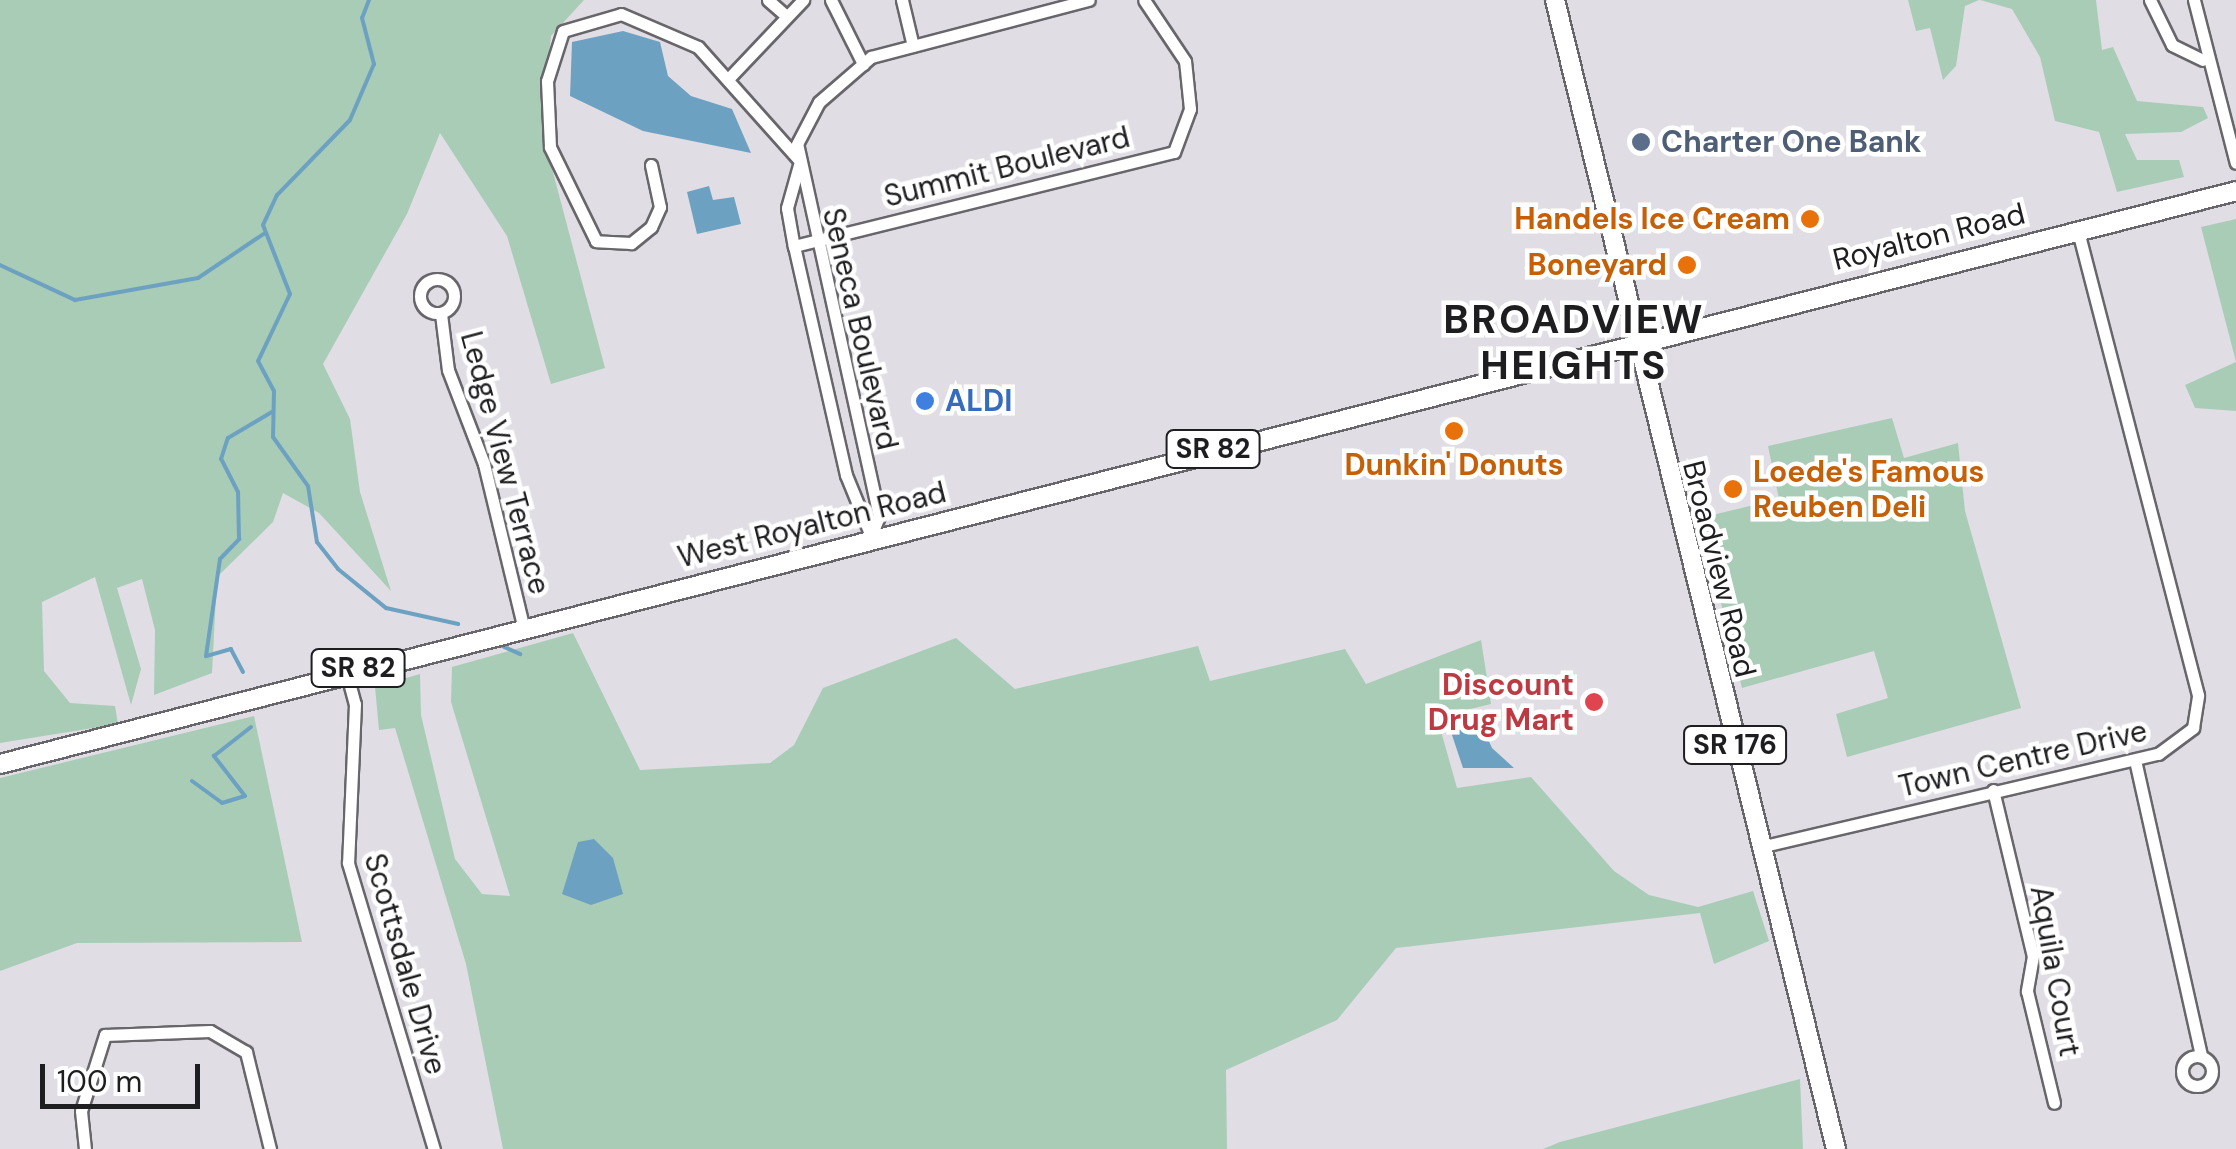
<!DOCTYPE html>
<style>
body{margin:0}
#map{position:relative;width:2236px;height:1149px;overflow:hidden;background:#e0dee4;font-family:"DM Sans",sans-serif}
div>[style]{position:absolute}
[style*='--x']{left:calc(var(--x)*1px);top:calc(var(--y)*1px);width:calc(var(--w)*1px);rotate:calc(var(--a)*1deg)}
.green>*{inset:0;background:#a9ccb7}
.water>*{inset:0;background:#6da1c1}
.stream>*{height:4px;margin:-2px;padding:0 2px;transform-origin:2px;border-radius:2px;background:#6da1c1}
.roads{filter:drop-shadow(2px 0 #68666b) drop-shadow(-2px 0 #68666b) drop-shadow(0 2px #68666b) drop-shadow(0 -2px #68666b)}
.street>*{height:11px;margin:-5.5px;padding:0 5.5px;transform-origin:5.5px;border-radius:5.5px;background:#fff}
.street>.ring{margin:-5.5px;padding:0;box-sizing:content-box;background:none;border:11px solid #fff;border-radius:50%}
.primary>*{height:18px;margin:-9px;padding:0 9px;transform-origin:9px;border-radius:9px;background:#fff}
.dots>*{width:28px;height:28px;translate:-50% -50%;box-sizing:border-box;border:5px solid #fff;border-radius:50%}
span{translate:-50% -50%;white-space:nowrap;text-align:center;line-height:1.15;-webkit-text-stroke:9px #fff;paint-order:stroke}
.shield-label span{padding:2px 8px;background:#fff;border:2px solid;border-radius:8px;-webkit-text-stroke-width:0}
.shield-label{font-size:28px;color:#1e1d20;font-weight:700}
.service-label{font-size:30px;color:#4e5e75;font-weight:700}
.left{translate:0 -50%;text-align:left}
.street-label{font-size:30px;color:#1e1d20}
.food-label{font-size:30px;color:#c56008;font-weight:700}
.right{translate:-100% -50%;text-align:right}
.shop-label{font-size:30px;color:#366cbe;font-weight:700}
.health-label{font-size:30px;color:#be3a42;font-weight:700}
.district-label{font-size:40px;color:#1e1d20;font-weight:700;letter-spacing:2.5px}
.scale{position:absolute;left:40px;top:1064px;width:160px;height:45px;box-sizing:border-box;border:5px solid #1e1d20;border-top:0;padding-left:12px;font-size:30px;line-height:35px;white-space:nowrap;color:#1e1d20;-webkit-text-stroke:8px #fff;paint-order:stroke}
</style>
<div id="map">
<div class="green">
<i style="clip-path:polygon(0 0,584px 0,551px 36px,542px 131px,605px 368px,551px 384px,507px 236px,440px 133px,407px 214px,323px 364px,350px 419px,360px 492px,391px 591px,319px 513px,283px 493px,273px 522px,217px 577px,212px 673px,154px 695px,155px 630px,142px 579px,117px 588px,141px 669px,131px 705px,95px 577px,42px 602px,44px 671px,70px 703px,115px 706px,118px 724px,0 743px)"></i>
<i style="clip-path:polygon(1908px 0,1979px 0,1965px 6px,1956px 66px,1943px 80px,1930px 28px,1916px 31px)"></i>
<i style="clip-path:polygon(1980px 0,2096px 0,2102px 50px,2113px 47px,2137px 101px,2203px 107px,2208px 118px,2181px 132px,2125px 134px,2137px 160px,2179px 160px,2184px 177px,2117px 192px,2099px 132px,2055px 121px,2040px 57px,2012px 9px)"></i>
<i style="clip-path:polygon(2236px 219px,2236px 411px,2195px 408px,2185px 385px,2236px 362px,2201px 227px)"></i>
<i style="clip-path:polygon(1892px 418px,1904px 458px,1958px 443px,1965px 511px,2021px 708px,1847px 757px,1836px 714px,1888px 698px,1874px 651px,1742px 688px,1700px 518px,1779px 499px,1768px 446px)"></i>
<i style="clip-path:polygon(573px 633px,640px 770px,770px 763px,794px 745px,823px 688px,956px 638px,1015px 689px,1198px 646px,1210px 681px,1345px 649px,1366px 684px,1481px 640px,1491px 704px,1437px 717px,1457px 788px,1531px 777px,1614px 871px,1649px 895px,1698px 907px,1753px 891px,1769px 941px,1714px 964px,1700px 913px,1396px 948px,1337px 1020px,1226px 1070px,1227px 1149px,503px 1149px,466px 964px,395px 728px,379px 730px,375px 687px,420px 674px,421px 715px,455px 859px,482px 894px,510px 896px,451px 702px,452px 667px)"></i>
<i style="clip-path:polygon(254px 716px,302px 942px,77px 943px,0 971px,0 778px)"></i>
<i style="clip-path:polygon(1800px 1079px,1803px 1149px,1543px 1149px,1560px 1142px)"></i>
</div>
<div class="water">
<i style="clip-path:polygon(623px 31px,660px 42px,668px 76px,691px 96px,732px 109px,751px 153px,643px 131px,570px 96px,572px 42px)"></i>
<i style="clip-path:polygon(709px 186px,713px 200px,734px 197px,741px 224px,697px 234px,687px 192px)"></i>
<i style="clip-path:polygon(1481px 724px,1492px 748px,1514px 768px,1463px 768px,1451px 732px)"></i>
<i style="clip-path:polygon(594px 839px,613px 858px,623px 894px,591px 905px,562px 894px,578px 842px)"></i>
</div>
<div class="stream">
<i style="--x:369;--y:0;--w:19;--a:111"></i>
<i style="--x:362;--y:18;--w:48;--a:75.4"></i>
<i style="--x:374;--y:64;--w:61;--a:113.2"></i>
<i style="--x:350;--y:120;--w:105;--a:134.2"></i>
<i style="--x:277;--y:195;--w:33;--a:115"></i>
<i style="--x:263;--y:225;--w:74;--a:68.6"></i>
<i style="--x:290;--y:294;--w:74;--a:115.5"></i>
<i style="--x:258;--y:361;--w:34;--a:62"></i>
<i style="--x:274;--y:391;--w:46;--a:91.2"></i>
<i style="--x:273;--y:437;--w:60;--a:54.5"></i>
<i style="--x:308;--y:486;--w:57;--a:80.9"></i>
<i style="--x:317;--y:542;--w:34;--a:52"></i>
<i style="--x:338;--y:569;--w:62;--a:39.1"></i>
<i style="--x:386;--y:608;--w:74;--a:12.5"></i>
<i style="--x:0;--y:265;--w:83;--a:25"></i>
<i style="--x:75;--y:300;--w:125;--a:-10.1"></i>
<i style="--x:198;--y:278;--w:81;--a:-33.9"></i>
<i style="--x:502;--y:646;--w:20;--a:24"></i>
<i style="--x:243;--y:672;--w:26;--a:-118"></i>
<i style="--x:231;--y:649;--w:26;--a:164"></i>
<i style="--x:206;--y:656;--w:98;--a:-81.8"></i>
<i style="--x:220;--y:559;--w:28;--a:-46"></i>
<i style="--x:239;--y:539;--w:47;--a:-91.2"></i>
<i style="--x:238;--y:492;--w:37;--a:-117"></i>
<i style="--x:221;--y:459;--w:22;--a:-72"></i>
<i style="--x:228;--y:438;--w:51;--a:-30.6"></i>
<i style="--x:192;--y:781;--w:37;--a:36"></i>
<i style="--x:222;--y:803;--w:24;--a:-17"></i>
<i style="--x:245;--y:796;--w:51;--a:-127.8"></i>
<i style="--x:214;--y:756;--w:47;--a:-38.1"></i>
</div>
<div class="roads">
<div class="street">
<i style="--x:768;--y:0;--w:21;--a:41"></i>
<i style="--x:831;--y:0;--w:72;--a:63.4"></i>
<i style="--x:902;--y:0;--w:47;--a:76.6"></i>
<i style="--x:2150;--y:0;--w:50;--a:63.9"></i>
<i style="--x:2172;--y:45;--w:34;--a:26"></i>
<i style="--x:2194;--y:0;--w:168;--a:75.6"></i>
<i style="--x:729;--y:78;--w:108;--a:-46.5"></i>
<i style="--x:651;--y:165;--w:43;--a:77.9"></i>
<i style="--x:660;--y:207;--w:22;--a:114"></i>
<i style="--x:651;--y:227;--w:26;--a:141"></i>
<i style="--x:631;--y:243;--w:35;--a:-177"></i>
<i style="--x:596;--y:241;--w:105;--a:-116.1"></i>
<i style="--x:550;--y:147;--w:66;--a:-92.6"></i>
<i style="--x:547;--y:81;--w:52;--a:-72.3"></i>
<i style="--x:563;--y:31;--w:60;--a:-16.3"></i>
<i style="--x:621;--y:14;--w:84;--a:23.2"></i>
<i style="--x:698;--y:47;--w:152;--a:48.2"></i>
<i style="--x:799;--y:165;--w:45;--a:105.6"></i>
<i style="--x:787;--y:208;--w:39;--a:80"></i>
<i style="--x:794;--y:246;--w:235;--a:77.2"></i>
<i style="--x:846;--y:475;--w:66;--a:67.7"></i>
<i style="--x:794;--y:246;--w:391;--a:-13.9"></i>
<i style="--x:1174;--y:152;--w:46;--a:-69.6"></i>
<i style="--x:1190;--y:109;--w:48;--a:-95.9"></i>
<i style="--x:1185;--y:61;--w:73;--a:-123.9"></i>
<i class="ring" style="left:420px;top:279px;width:23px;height:23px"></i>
<i style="--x:441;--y:314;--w:56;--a:82.9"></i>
<i style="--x:448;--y:370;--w:101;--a:69"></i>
<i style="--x:484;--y:464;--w:166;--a:76.4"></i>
<i style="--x:871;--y:536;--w:22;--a:-68"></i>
<i style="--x:879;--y:516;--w:381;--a:-102.4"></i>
<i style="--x:797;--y:144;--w:47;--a:-62.4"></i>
<i style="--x:819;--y:102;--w:69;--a:-40.9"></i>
<i style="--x:871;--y:57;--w:225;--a:-14.7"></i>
<i style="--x:346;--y:671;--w:34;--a:75"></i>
<i style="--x:355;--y:704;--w:159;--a:92.5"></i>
<i style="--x:348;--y:863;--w:299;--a:73.3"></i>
<i style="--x:2135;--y:760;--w:303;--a:77.4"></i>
<i style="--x:1993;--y:790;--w:171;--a:76.5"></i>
<i style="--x:2033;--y:956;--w:36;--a:100"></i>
<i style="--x:2027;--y:991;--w:115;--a:76.4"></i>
<i style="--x:1760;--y:847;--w:409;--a:-13.2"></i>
<i style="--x:2158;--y:754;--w:44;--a:-36.6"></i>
<i style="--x:2193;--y:728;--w:33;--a:-81"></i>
<i style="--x:2198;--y:695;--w:482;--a:-104.5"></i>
<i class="ring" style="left:2182px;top:1056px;width:19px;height:19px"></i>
<i style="--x:85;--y:1149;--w:38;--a:-96"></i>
<i style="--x:81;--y:1111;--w:80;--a:-72.5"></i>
<i style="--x:105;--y:1035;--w:105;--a:-2.2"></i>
<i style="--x:210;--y:1031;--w:42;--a:30.3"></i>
<i style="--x:246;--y:1052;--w:100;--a:76.1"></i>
</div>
<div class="primary">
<i style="--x:1555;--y:0;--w:1183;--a:76.26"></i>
<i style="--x:0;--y:764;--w:2308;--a:-14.37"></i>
</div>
</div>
<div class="dots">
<i style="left:1641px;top:142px;background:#5c6f8a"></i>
<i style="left:1810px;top:219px;background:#e8710a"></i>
<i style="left:1687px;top:265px;background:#e8710a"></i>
<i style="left:925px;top:401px;background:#3f7fe0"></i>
<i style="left:1454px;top:431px;background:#e8710a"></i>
<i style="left:1733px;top:489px;background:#e8710a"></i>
<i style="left:1594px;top:702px;background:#e0444e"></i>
</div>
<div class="shield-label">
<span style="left:1213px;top:449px">SR 82</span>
<span style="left:358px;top:668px">SR 82</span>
<span style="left:1735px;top:745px">SR 176</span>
</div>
<div class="service-label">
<span class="left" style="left:1661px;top:142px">Charter One Bank</span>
</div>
<div class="street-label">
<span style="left:1007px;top:167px;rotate:-14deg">Summit Boulevard</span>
<span style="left:1929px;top:237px;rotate:-14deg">Royalton Road</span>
<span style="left:860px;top:329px;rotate:77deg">Seneca Boulevard</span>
<span style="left:505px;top:463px;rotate:75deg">Ledge View Terrace</span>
<span style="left:812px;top:525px;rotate:-14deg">West Royalton Road</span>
<span style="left:1719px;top:569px;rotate:76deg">Broadview Road</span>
<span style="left:2023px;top:759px;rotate:-13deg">Town Centre Drive</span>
<span style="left:405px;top:964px;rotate:74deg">Scottsdale Drive</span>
<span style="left:2055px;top:971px;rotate:80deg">Aquila Court</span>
</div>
<div class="food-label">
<span class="right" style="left:1790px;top:219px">Handels Ice Cream</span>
<span class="right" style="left:1667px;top:265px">Boneyard</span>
<span style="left:1454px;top:465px">Dunkin' Donuts</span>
<span class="left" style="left:1753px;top:489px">Loede's Famous<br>Reuben Deli</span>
</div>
<div class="shop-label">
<span class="left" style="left:945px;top:401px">ALDI</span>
</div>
<div class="health-label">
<span class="right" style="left:1574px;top:702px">Discount<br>Drug Mart</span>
</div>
<div class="district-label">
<span style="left:1574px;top:342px">BROADVIEW<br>HEIGHTS</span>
</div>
<div class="scale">100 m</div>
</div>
